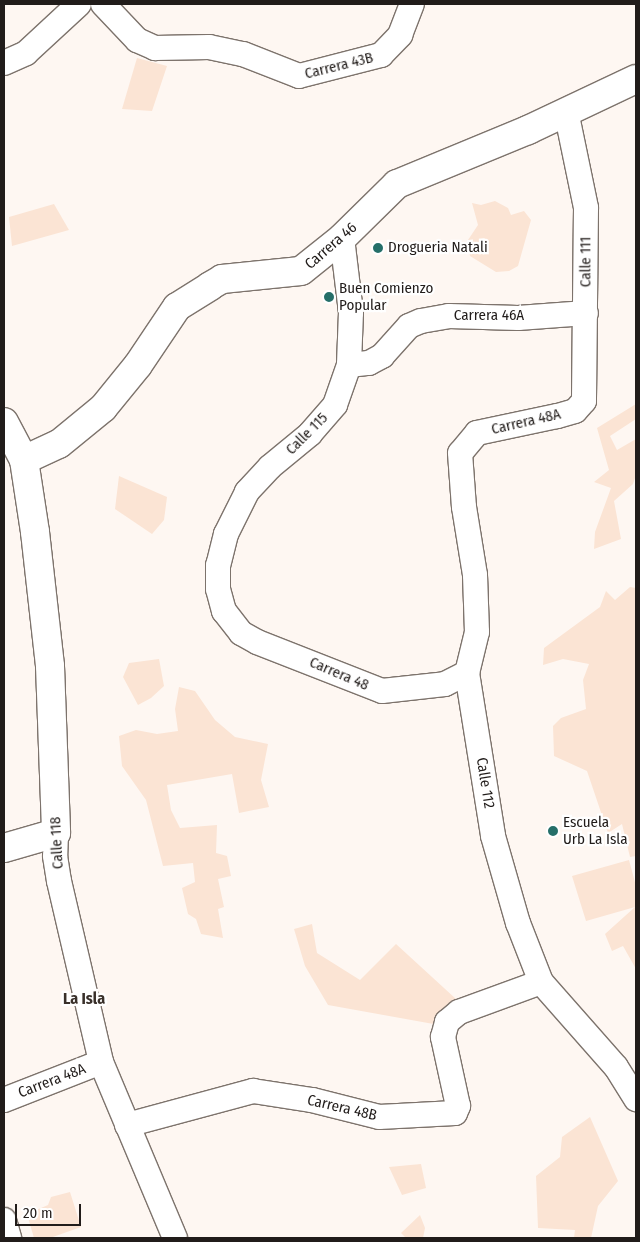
<!DOCTYPE html>
<style>
body{margin:0}
#map{position:relative;width:640px;height:1242px;overflow:hidden;background:#fef7f2;font-family:"Fira Sans Condensed",sans-serif}
div>[style]{position:absolute}
[style*='--x']{left:calc(var(--x)*1px);top:calc(var(--y)*1px);width:calc(var(--w)*1px);rotate:calc(var(--a)*1deg)}
.green>*{inset:0;background:#fbe4d4}
.roads{filter:drop-shadow(1px 0 #7d736c) drop-shadow(-1px 0 #7d736c) drop-shadow(0 1px #7d736c) drop-shadow(0 -1px #7d736c)}
.minor>*{height:24px;margin:-12px;padding:0 12px;transform-origin:12px;border-radius:12px;background:#fff}
.tertiary>*{height:28px;margin:-14px;padding:0 14px;transform-origin:14px;border-radius:14px;background:#fff}
.dots>*{width:14px;height:14px;translate:-50% -50%;box-sizing:border-box;border:2px solid #fff;border-radius:50%}
span{translate:-50% -50%;white-space:nowrap;text-align:center;line-height:1.15;-webkit-text-stroke:4.5px #fff;paint-order:stroke}
.street-label{font-size:15px;color:#211c1a}
.poi-label{font-size:15px;color:#211c1a}
.left{translate:0 -50%;text-align:left}
.neighbourhood-label{font-size:16px;color:#39302a;font-weight:700}
.frame{position:absolute;inset:0;border:5px solid #211c1a;pointer-events:none}
.scale{position:absolute;left:15px;top:1204px;width:66px;height:22px;box-sizing:border-box;border:2px solid #211c1a;border-top:0;padding-left:6px;font-size:15px;line-height:18px;white-space:nowrap;color:#211c1a;-webkit-text-stroke:4px #fff;paint-order:stroke}
</style>
<div id="map">
<div class="green">
<i style="clip-path:polygon(137px 58px,167px 66px,152px 111px,122px 109px)"></i>
<i style="clip-path:polygon(495px 201px,508px 208px,511px 215px,524px 211px,531px 220px,518px 266px,509px 271px,496px 272px,470px 256px,468px 240px,478px 225px,472px 203px,481px 205px)"></i>
<i style="clip-path:polygon(54px 204px,69px 230px,12px 246px,9px 217px)"></i>
<i style="clip-path:polygon(636px 404px,636px 419px,610px 436px,617px 450px,636px 439px,636px 475px,633px 484px,614px 501px,621px 539px,594px 549px,595px 532px,611px 488px,594px 482px,609px 470px,597px 428px)"></i>
<i style="clip-path:polygon(119px 476px,167px 497px,164px 520px,152px 534px,115px 509px)"></i>
<i style="clip-path:polygon(630px 587px,636px 588px,636px 856px,630px 857px,622px 824px,608px 833px,587px 771px,554px 756px,553px 726px,561px 718px,586px 709px,583px 680px,589px 664px,563px 659px,543px 665px,544px 648px,600px 607px,606px 591px,615px 600px)"></i>
<i style="clip-path:polygon(159px 659px,164px 686px,151px 698px,138px 705px,123px 677px,129px 663px)"></i>
<i style="clip-path:polygon(179px 687px,195px 691px,215px 720px,235px 737px,268px 744px,261px 780px,269px 807px,239px 813px,232px 774px,167px 785px,171px 810px,180px 828px,217px 825px,216px 853px,227px 856px,231px 876px,218px 879px,224px 907px,218px 909px,223px 938px,201px 934px,196px 919px,188px 914px,182px 888px,195px 882px,193px 863px,163px 866px,146px 800px,122px 766px,119px 736px,136px 730px,157px 734px,178px 731px,175px 709px)"></i>
<i style="clip-path:polygon(629px 860px,636px 886px,636px 969px,623px 946px,612px 951px,605px 934px,635px 907px,586px 921px,572px 876px)"></i>
<i style="clip-path:polygon(312px 924px,317px 953px,360px 980px,396px 944px,456px 999px,439px 1025px,328px 1005px,305px 966px,294px 929px)"></i>
<i style="clip-path:polygon(590px 1117px,618px 1181px,598px 1206px,591px 1238px,574px 1238px,575px 1230px,538px 1228px,536px 1176px,560px 1157px,562px 1137px)"></i>
<i style="clip-path:polygon(421px 1164px,426px 1188px,402px 1195px,389px 1167px)"></i>
<i style="clip-path:polygon(70px 1192px,81px 1227px,50px 1238px,34px 1238px,27px 1214px,48px 1205px,51px 1197px)"></i>
<i style="clip-path:polygon(420px 1215px,425px 1228px,423px 1238px,406px 1238px,401px 1233px)"></i>
</div>
<div class="roads">
<div class="minor">
<i style="--x:103;--y:4;--w:50;--a:46.6"></i>
<i style="--x:137;--y:40;--w:20;--a:24"></i>
<i style="--x:155;--y:48;--w:54;--a:-1.1"></i>
<i style="--x:209;--y:47;--w:35;--a:12"></i>
<i style="--x:243;--y:54;--w:60;--a:21.4"></i>
<i style="--x:299;--y:76;--w:85;--a:-14.4"></i>
<i style="--x:381;--y:55;--w:28;--a:-46"></i>
<i style="--x:400;--y:35;--w:33;--a:-69"></i>
<i style="--x:4;--y:63;--w:24;--a:-24"></i>
<i style="--x:26;--y:53;--w:72;--a:-42.8"></i>
<i style="--x:566;--y:111;--w:99;--a:78.3"></i>
<i style="--x:586;--y:208;--w:193;--a:90.6"></i>
<i style="--x:584;--y:401;--w:13;--a:132"></i>
<i style="--x:575;--y:411;--w:19;--a:164"></i>
<i style="--x:557;--y:416;--w:82;--a:168"></i>
<i style="--x:477;--y:433;--w:26;--a:130"></i>
<i style="--x:460;--y:453;--w:54;--a:85.8"></i>
<i style="--x:464;--y:507;--w:69;--a:80.8"></i>
<i style="--x:475;--y:575;--w:57;--a:88"></i>
<i style="--x:477;--y:632;--w:42;--a:103.7"></i>
<i style="--x:467;--y:673;--w:165;--a:80.9"></i>
<i style="--x:493;--y:836;--w:91;--a:74"></i>
<i style="--x:518;--y:923;--w:63;--a:68.7"></i>
<i style="--x:541;--y:982;--w:113;--a:48.6"></i>
<i style="--x:616;--y:1067;--w:38;--a:58"></i>
<i style="--x:342;--y:238;--w:75;--a:83.1"></i>
<i style="--x:351;--y:312;--w:53;--a:92.2"></i>
<i style="--x:349;--y:365;--w:42;--a:109.3"></i>
<i style="--x:335;--y:405;--w:38;--a:131"></i>
<i style="--x:310;--y:434;--w:52;--a:140.5"></i>
<i style="--x:270;--y:467;--w:34;--a:133"></i>
<i style="--x:247;--y:492;--w:47;--a:116.6"></i>
<i style="--x:226;--y:534;--w:32;--a:104"></i>
<i style="--x:218;--y:565;--w:24;--a:90"></i>
<i style="--x:218;--y:589;--w:23;--a:75"></i>
<i style="--x:224;--y:611;--w:28;--a:52"></i>
<i style="--x:241;--y:633;--w:18;--a:29"></i>
<i style="--x:257;--y:642;--w:134;--a:21.4"></i>
<i style="--x:382;--y:691;--w:63;--a:-6.3"></i>
<i style="--x:445;--y:684;--w:25;--a:-27"></i>
<i style="--x:349;--y:365;--w:20;--a:-6"></i>
<i style="--x:369;--y:363;--w:15;--a:-28"></i>
<i style="--x:382;--y:356;--w:40;--a:-48"></i>
<i style="--x:409;--y:326;--w:13;--a:-23"></i>
<i style="--x:421;--y:321;--w:28;--a:-10"></i>
<i style="--x:449;--y:316;--w:69;--a:1.7"></i>
<i style="--x:518;--y:318;--w:68;--a:-4.2"></i>
<i style="--x:56;--y:833;--w:23;--a:92"></i>
<i style="--x:55;--y:856;--w:25;--a:81"></i>
<i style="--x:59;--y:881;--w:186;--a:76.9"></i>
<i style="--x:101;--y:1062;--w:191;--a:67.2"></i>
<i style="--x:4;--y:1100;--w:104;--a:-21.4"></i>
<i style="--x:127;--y:1125;--w:131;--a:-15.1"></i>
<i style="--x:253;--y:1091;--w:60;--a:8.7"></i>
<i style="--x:312;--y:1100;--w:69;--a:14.2"></i>
<i style="--x:379;--y:1117;--w:76;--a:-3"></i>
<i style="--x:455;--y:1113;--w:8;--a:-67"></i>
<i style="--x:458;--y:1106;--w:71;--a:-102.3"></i>
<i style="--x:443;--y:1037;--w:16;--a:-75"></i>
<i style="--x:447;--y:1022;--w:16;--a:-40"></i>
<i style="--x:459;--y:1012;--w:87;--a:-20.1"></i>
<i style="--x:4;--y:1220;--w:19;--a:74"></i>
</div>
<div class="tertiary">
<i style="--x:4;--y:422;--w:43;--a:62.2"></i>
<i style="--x:24;--y:460;--w:73;--a:81.3"></i>
<i style="--x:35;--y:532;--w:135;--a:83.6"></i>
<i style="--x:50;--y:666;--w:167;--a:87.9"></i>
<i style="--x:56;--y:833;--w:54;--a:163.9"></i>
<i style="--x:24;--y:460;--w:38;--a:-25"></i>
<i style="--x:59;--y:444;--w:57;--a:-39.3"></i>
<i style="--x:103;--y:408;--w:55;--a:-50.9"></i>
<i style="--x:138;--y:365;--w:70;--a:-56.1"></i>
<i style="--x:177;--y:307;--w:39;--a:-32"></i>
<i style="--x:210;--y:286;--w:14;--a:-30"></i>
<i style="--x:222;--y:279;--w:79;--a:-5.8"></i>
<i style="--x:301;--y:271;--w:53;--a:-38.8"></i>
<i style="--x:342;--y:238;--w:77;--a:-44.5"></i>
<i style="--x:397;--y:184;--w:142;--a:-22.4"></i>
<i style="--x:528;--y:130;--w:119;--a:-25.3"></i>
</div>
</div>
<div class="dots">
<i style="left:378px;top:248px;background:#256f69"></i>
<i style="left:329px;top:297px;background:#256f69"></i>
<i style="left:553px;top:831px;background:#256f69"></i>
</div>
<div class="street-label">
<span style="left:339px;top:66px;rotate:-14deg">Carrera 43B</span>
<span style="left:331px;top:246px;rotate:-41deg">Carrera 46</span>
<span style="left:586px;top:262px;rotate:-90deg">Calle 111</span>
<span style="left:489px;top:316px">Carrera 46A</span>
<span style="left:526px;top:422px;rotate:-13deg">Carrera 48A</span>
<span style="left:307px;top:434px;rotate:-45deg">Calle 115</span>
<span style="left:339px;top:674px;rotate:23deg">Carrera 48</span>
<span style="left:485px;top:783px;rotate:81deg">Calle 112</span>
<span style="left:57px;top:843px;rotate:-93deg">Calle 118</span>
<span style="left:52px;top:1081px;rotate:-21deg">Carrera 48A</span>
<span style="left:342px;top:1108px;rotate:13deg">Carrera 48B</span>
</div>
<div class="poi-label">
<span class="left" style="left:388px;top:248px">Drogueria Natali</span>
<span class="left" style="left:339px;top:297px">Buen Comienzo<br>Popular</span>
<span class="left" style="left:563px;top:831px">Escuela<br>Urb La Isla</span>
</div>
<div class="neighbourhood-label">
<span style="left:84px;top:999px">La Isla</span>
</div>
<div class="frame"></div>
<div class="scale">20 m</div>
</div>
